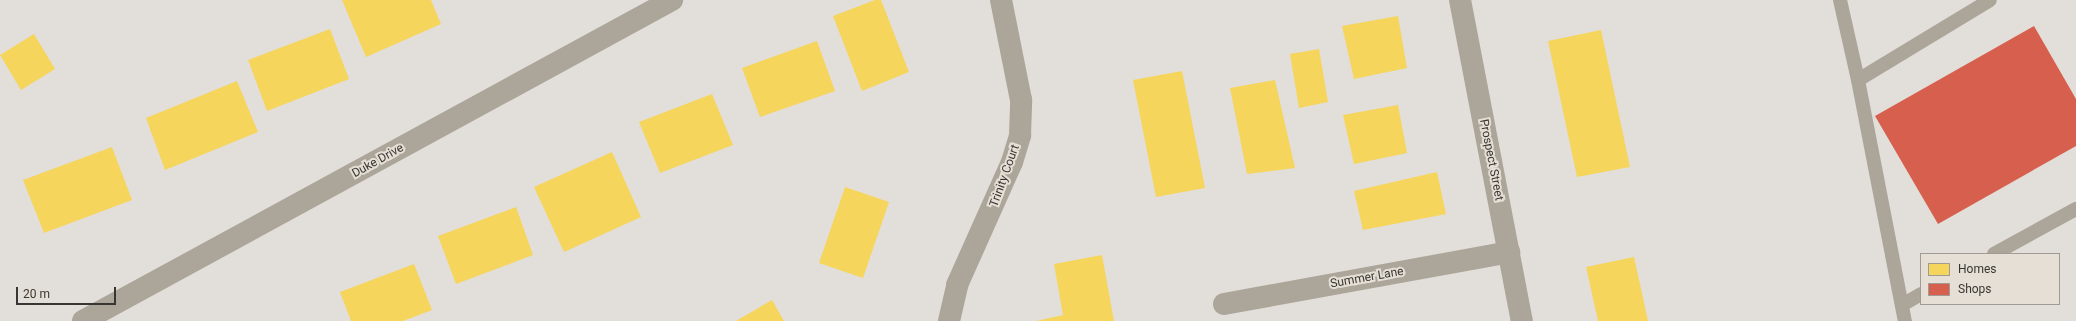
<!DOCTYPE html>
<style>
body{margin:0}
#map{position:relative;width:2076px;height:321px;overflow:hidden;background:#e2deda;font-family:Roboto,sans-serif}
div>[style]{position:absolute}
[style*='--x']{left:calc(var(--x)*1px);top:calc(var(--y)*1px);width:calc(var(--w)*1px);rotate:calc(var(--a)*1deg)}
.homes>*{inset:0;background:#f6d55c}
.shops>*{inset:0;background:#d6604d}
.service>*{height:14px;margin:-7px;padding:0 7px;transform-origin:7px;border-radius:7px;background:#aca69a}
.minor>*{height:22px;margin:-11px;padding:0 11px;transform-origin:11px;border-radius:11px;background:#aca69a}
span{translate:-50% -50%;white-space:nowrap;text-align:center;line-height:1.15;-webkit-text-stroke:4px #e5dfd6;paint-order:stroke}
.street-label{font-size:12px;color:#383632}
.legend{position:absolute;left:1920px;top:253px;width:140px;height:52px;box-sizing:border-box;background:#e5dfd6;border:1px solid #a09b94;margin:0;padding:5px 7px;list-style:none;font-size:12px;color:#383632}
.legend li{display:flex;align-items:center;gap:8px;height:20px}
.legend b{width:20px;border:1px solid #a09b94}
.scale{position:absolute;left:16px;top:287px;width:100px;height:18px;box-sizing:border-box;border:2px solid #383632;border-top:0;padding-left:5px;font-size:12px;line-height:14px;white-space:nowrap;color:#383632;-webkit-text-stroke:3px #e5dfd6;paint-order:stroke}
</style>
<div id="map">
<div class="homes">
<i style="clip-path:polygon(342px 0,431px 0,441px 24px,366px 57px)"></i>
<i style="clip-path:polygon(875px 0,881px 0,909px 72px,862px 91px,833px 16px)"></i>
<i style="clip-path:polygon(1398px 16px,1407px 68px,1354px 79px,1342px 26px)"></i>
<i style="clip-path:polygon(330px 29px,349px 79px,267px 111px,248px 60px)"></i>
<i style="clip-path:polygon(1601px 30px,1630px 167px,1577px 177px,1548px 41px)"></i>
<i style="clip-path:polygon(34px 34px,55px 69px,21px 90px,0 55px)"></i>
<i style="clip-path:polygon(817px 41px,835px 91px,760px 117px,742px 68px)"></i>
<i style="clip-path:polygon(1319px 49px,1328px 102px,1299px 108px,1290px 54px)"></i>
<i style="clip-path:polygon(1182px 71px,1205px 188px,1156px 197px,1133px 80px)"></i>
<i style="clip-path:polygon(1275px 80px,1295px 168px,1247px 174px,1230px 88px)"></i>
<i style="clip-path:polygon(237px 81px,258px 132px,165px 170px,146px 118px)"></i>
<i style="clip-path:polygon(712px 94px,733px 145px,660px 173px,639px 122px)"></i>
<i style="clip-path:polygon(1398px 105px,1407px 153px,1354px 164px,1343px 115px)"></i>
<i style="clip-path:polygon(112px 147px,132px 200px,44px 233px,23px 180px)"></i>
<i style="clip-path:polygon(612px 152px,641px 217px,564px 252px,534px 187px)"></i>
<i style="clip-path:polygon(1437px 172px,1446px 214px,1363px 230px,1354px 191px)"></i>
<i style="clip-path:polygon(845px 187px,889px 202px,863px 278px,819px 263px)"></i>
<i style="clip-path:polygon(516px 207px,533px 255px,456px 284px,438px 236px)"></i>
<i style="clip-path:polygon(1102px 255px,1114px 321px,1036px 321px,1063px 315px,1054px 264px)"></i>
<i style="clip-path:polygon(1634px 257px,1648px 321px,1598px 321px,1586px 267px)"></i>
<i style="clip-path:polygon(414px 264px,432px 310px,403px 321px,351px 321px,340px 292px)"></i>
<i style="clip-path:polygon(772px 300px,784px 321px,736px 321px)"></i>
</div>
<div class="shops">
<i style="clip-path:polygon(2034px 26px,2076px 99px,2076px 146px,1938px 224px,1875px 116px)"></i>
</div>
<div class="service">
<i style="--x:1840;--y:0;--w:82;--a:77.3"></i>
<i style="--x:1858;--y:80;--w:154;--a:-31.2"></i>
<i style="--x:1858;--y:80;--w:246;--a:79"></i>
<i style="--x:1994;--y:254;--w:94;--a:-28.8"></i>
<i style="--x:1902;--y:305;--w:22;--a:-30"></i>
</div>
<div class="minor">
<i style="--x:1460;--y:0;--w:327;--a:79.1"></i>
<i style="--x:1224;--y:304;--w:290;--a:-10.3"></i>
<i style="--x:83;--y:321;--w:671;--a:-28.59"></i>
<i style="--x:949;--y:321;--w:37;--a:-77"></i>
<i style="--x:957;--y:285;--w:135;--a:-65.9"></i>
<i style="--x:1012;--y:162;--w:28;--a:-73"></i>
<i style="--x:1020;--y:135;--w:35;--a:-88"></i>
<i style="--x:1021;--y:100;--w:102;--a:-101.3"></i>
</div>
<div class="street-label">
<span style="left:1491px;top:160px;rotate:79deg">Prospect Street</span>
<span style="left:378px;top:161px;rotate:-29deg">Duke Drive</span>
<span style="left:1005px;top:176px;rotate:-70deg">Trinity Court</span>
<span style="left:1367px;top:278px;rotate:-10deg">Summer Lane</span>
</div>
<ul class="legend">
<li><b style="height:11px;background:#f6d55c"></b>Homes</li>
<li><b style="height:11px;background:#d6604d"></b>Shops</li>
</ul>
<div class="scale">20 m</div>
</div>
